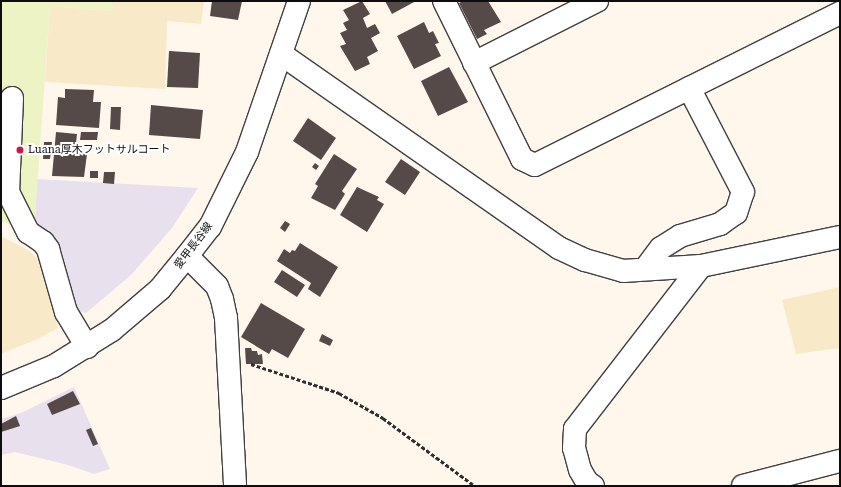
<!DOCTYPE html>
<meta charset="utf-8">
<style>
body{margin:0}
#map{position:relative;width:841px;height:487px;overflow:hidden;background:#fff7ec;font-family:"Roboto Serif","Noto Sans JP",serif}
div>[style]{position:absolute}
[style*='--x']{left:calc(var(--x)*1px);top:calc(var(--y)*1px);width:calc(var(--w)*1px);rotate:calc(var(--a)*1deg)}
.industrial>*{inset:0;background:#e8e0ec}
.farmland>*{inset:0;background:#f8e9c9}
.pitch>*{inset:0;background:#eef3c5}
.building>*{inset:0;background:#564a48}
.path>*{height:2.5px;margin-top:-1.25px;transform-origin:0;background:repeating-linear-gradient(90deg,#2f2f2f 0 4px,transparent 0 6px)}
.roads{filter:drop-shadow(1px 0 #404040) drop-shadow(-1px 0 #404040) drop-shadow(0 1px #404040) drop-shadow(0 -1px #404040)}
.minor>*{height:22px;margin:-11px;padding:0 11px;transform-origin:11px;border-radius:11px;background:#fff}
.dots>*{width:11px;height:11px;translate:-50% -50%;box-sizing:border-box;border:2px solid #fff;border-radius:50%}
span{translate:-50% -50%;white-space:nowrap;text-align:center;line-height:1.15;-webkit-text-stroke:4px #fff;paint-order:stroke}
.poi-label{font-size:11px;color:#0d0d0d}
.left{translate:0 -50%;text-align:left}
.street-label{font-size:11px;color:#0d0d0d}
.frame{position:absolute;inset:0;border:2px solid #0d0d0d;pointer-events:none}
</style>
<div id="map">
<div class="industrial">
<i style="clip-path:polygon(37px 179px,198px 188px,172px 228px,131px 275px,86px 313px,72px 310px,41px 237px,35px 217px)"></i>
<i style="clip-path:polygon(74px 387px,110px 469px,94px 474px,68px 465px,15px 452px,1px 455px,1px 419px,21px 413px)"></i>
</div>
<div class="farmland">
<i style="clip-path:polygon(113px 1px,204px 1px,201px 24px,167px 21px,165px 89px,45px 82px,50px 6px,112px 11px)"></i>
<i style="clip-path:polygon(1px 236px,28px 250px,38px 259px,45px 284px,48px 284px,58px 328px,40px 338px,1px 354px)"></i>
<i style="clip-path:polygon(840px 287px,840px 348px,796px 354px,782px 300px)"></i>
</div>
<div class="pitch">
<i style="clip-path:polygon(1px 1px,113px 1px,112px 11px,50px 6px,35px 218px,31px 233px,1px 221px)"></i>
</div>
<div class="building">
<i style="clip-path:polygon(212px 1px,242px 1px,238px 20px,210px 16px)"></i>
<i style="clip-path:polygon(362px 1px,370px 14px,363px 18px,367px 28px,375px 24px,380px 33px,371px 38px,378px 51px,367px 57px,370px 64px,355px 71px,340px 46px,346px 44px,340px 33px,347px 30px,343px 23px,349px 20px,343px 10px)"></i>
<i style="clip-path:polygon(385px 1px,416px 1px,392px 14px)"></i>
<i style="clip-path:polygon(463px 1px,488px 1px,501px 22px,484px 30px,487px 34px,477px 39px,459px 3px)"></i>
<i style="clip-path:polygon(424px 22px,429px 33px,433px 31px,439px 43px,435px 44px,441px 56px,414px 69px,397px 36px)"></i>
<i style="clip-path:polygon(169px 51px,200px 53px,198px 88px,167px 87px)"></i>
<i style="clip-path:polygon(449px 67px,468px 102px,438px 116px,421px 81px)"></i>
<i style="clip-path:polygon(65px 89px,94px 90px,93px 102px,101px 102px,99px 128px,56px 125px,58px 97px,65px 98px)"></i>
<i style="clip-path:polygon(151px 105px,203px 110px,200px 139px,149px 135px)"></i>
<i style="clip-path:polygon(111px 107px,121px 107px,120px 130px,110px 129px)"></i>
<i style="clip-path:polygon(308px 118px,336px 138px,321px 160px,293px 141px)"></i>
<i style="clip-path:polygon(56px 132px,77px 134px,75px 152px,87px 154px,84px 177px,52px 176px)"></i>
<i style="clip-path:polygon(81px 132px,98px 132px,97px 140px,80px 140px)"></i>
<i style="clip-path:polygon(44px 142px,52px 142px,50px 159px,43px 159px)"></i>
<i style="clip-path:polygon(334px 154px,357px 169px,342px 191px,345px 194px,335px 210px,311px 198px,318px 186px,315px 184px)"></i>
<i style="clip-path:polygon(401px 159px,420px 172px,405px 195px,385px 182px)"></i>
<i style="clip-path:polygon(315px 163px,319px 166px,316px 170px,312px 167px)"></i>
<i style="clip-path:polygon(90px 171px,98px 171px,98px 178px,90px 178px)"></i>
<i style="clip-path:polygon(104px 172px,115px 172px,114px 184px,103px 183px)"></i>
<i style="clip-path:polygon(357px 187px,379px 197px,377px 200px,384px 204px,367px 232px,340px 215px)"></i>
<i style="clip-path:polygon(285px 221px,290px 224px,285px 232px,280px 228px)"></i>
<i style="clip-path:polygon(300px 243px,338px 267px,320px 297px,308px 289px,311px 283px,277px 261px,284px 249px,290px 253px,292px 250px,295px 251px)"></i>
<i style="clip-path:polygon(282px 270px,305px 285px,297px 297px,274px 282px)"></i>
<i style="clip-path:polygon(261px 303px,305px 329px,288px 358px,272px 349px,269px 354px,241px 337px)"></i>
<i style="clip-path:polygon(322px 334px,333px 340px,330px 346px,319px 341px)"></i>
<i style="clip-path:polygon(245px 348px,251px 348px,252px 351px,257px 351px,258px 355px,262px 354px,263px 364px,246px 364px)"></i>
<i style="clip-path:polygon(73px 391px,80px 404px,52px 415px,47px 404px)"></i>
<i style="clip-path:polygon(16px 416px,20px 426px,1px 432px,1px 424px)"></i>
<i style="clip-path:polygon(91px 428px,98px 444px,93px 446px,86px 430px)"></i>
</div>
<div class="path">
<i style="--x:251;--y:364;--w:93;--a:18.2"></i>
<i style="--x:339;--y:393;--w:51;--a:29.6"></i>
<i style="--x:383;--y:418;--w:114;--a:36.5"></i>
</div>
<div class="roads">
<div class="minor">
<i style="--x:444;--y:1;--w:176;--a:63.7"></i>
<i style="--x:522;--y:159;--w:14;--a:25"></i>
<i style="--x:535;--y:165;--w:341;--a:-26.5"></i>
<i style="--x:281;--y:54;--w:339;--a:34.9"></i>
<i style="--x:559;--y:248;--w:29;--a:25"></i>
<i style="--x:585;--y:260;--w:40;--a:16"></i>
<i style="--x:623;--y:271;--w:78;--a:-3.7"></i>
<i style="--x:701;--y:266;--w:142;--a:-11.8"></i>
<i style="--x:474;--y:63;--w:138;--a:-26.8"></i>
<i style="--x:12;--y:98;--w:94;--a:92.4"></i>
<i style="--x:8;--y:192;--w:45;--a:63.4"></i>
<i style="--x:28;--y:232;--w:18;--a:34"></i>
<i style="--x:43;--y:242;--w:9;--a:54"></i>
<i style="--x:48;--y:249;--w:66;--a:74.1"></i>
<i style="--x:66;--y:312;--w:41;--a:59"></i>
<i style="--x:187;--y:256;--w:42;--a:45"></i>
<i style="--x:217;--y:286;--w:14;--a:69"></i>
<i style="--x:222;--y:299;--w:19;--a:78"></i>
<i style="--x:226;--y:318;--w:168;--a:86.9"></i>
<i style="--x:645;--y:269;--w:26;--a:-53"></i>
<i style="--x:661;--y:248;--w:22;--a:-32"></i>
<i style="--x:680;--y:236;--w:42;--a:-16.7"></i>
<i style="--x:720;--y:224;--w:19;--a:-35"></i>
<i style="--x:736;--y:213;--w:22;--a:-72"></i>
<i style="--x:743;--y:192;--w:117;--a:-117.4"></i>
<i style="--x:1;--y:388;--w:57;--a:-22.5"></i>
<i style="--x:54;--y:366;--w:68;--a:-31.8"></i>
<i style="--x:112;--y:330;--w:63;--a:-40.5"></i>
<i style="--x:160;--y:289;--w:43;--a:-50.7"></i>
<i style="--x:187;--y:256;--w:37;--a:-52"></i>
<i style="--x:210;--y:227;--w:84;--a:-63.7"></i>
<i style="--x:247;--y:152;--w:160;--a:-71"></i>
<i style="--x:593;--y:486;--w:7;--a:-146"></i>
<i style="--x:587;--y:482;--w:14;--a:-120"></i>
<i style="--x:580;--y:470;--w:23;--a:-105"></i>
<i style="--x:574;--y:448;--w:19;--a:-87"></i>
<i style="--x:575;--y:429;--w:206;--a:-52.3"></i>
<i style="--x:743;--y:486;--w:100;--a:-14.5"></i>
</div>
</div>
<div class="dots">
<i style="left:20px;top:150px;background:#c91848"></i>
</div>
<div class="poi-label">
<span class="left" style="left:28px;top:150px">Luana厚木フットサルコート</span>
</div>
<div class="street-label">
<span style="left:194px;top:246px;rotate:-53deg">愛甲長谷線</span>
</div>
<div class="frame"></div>
</div>
